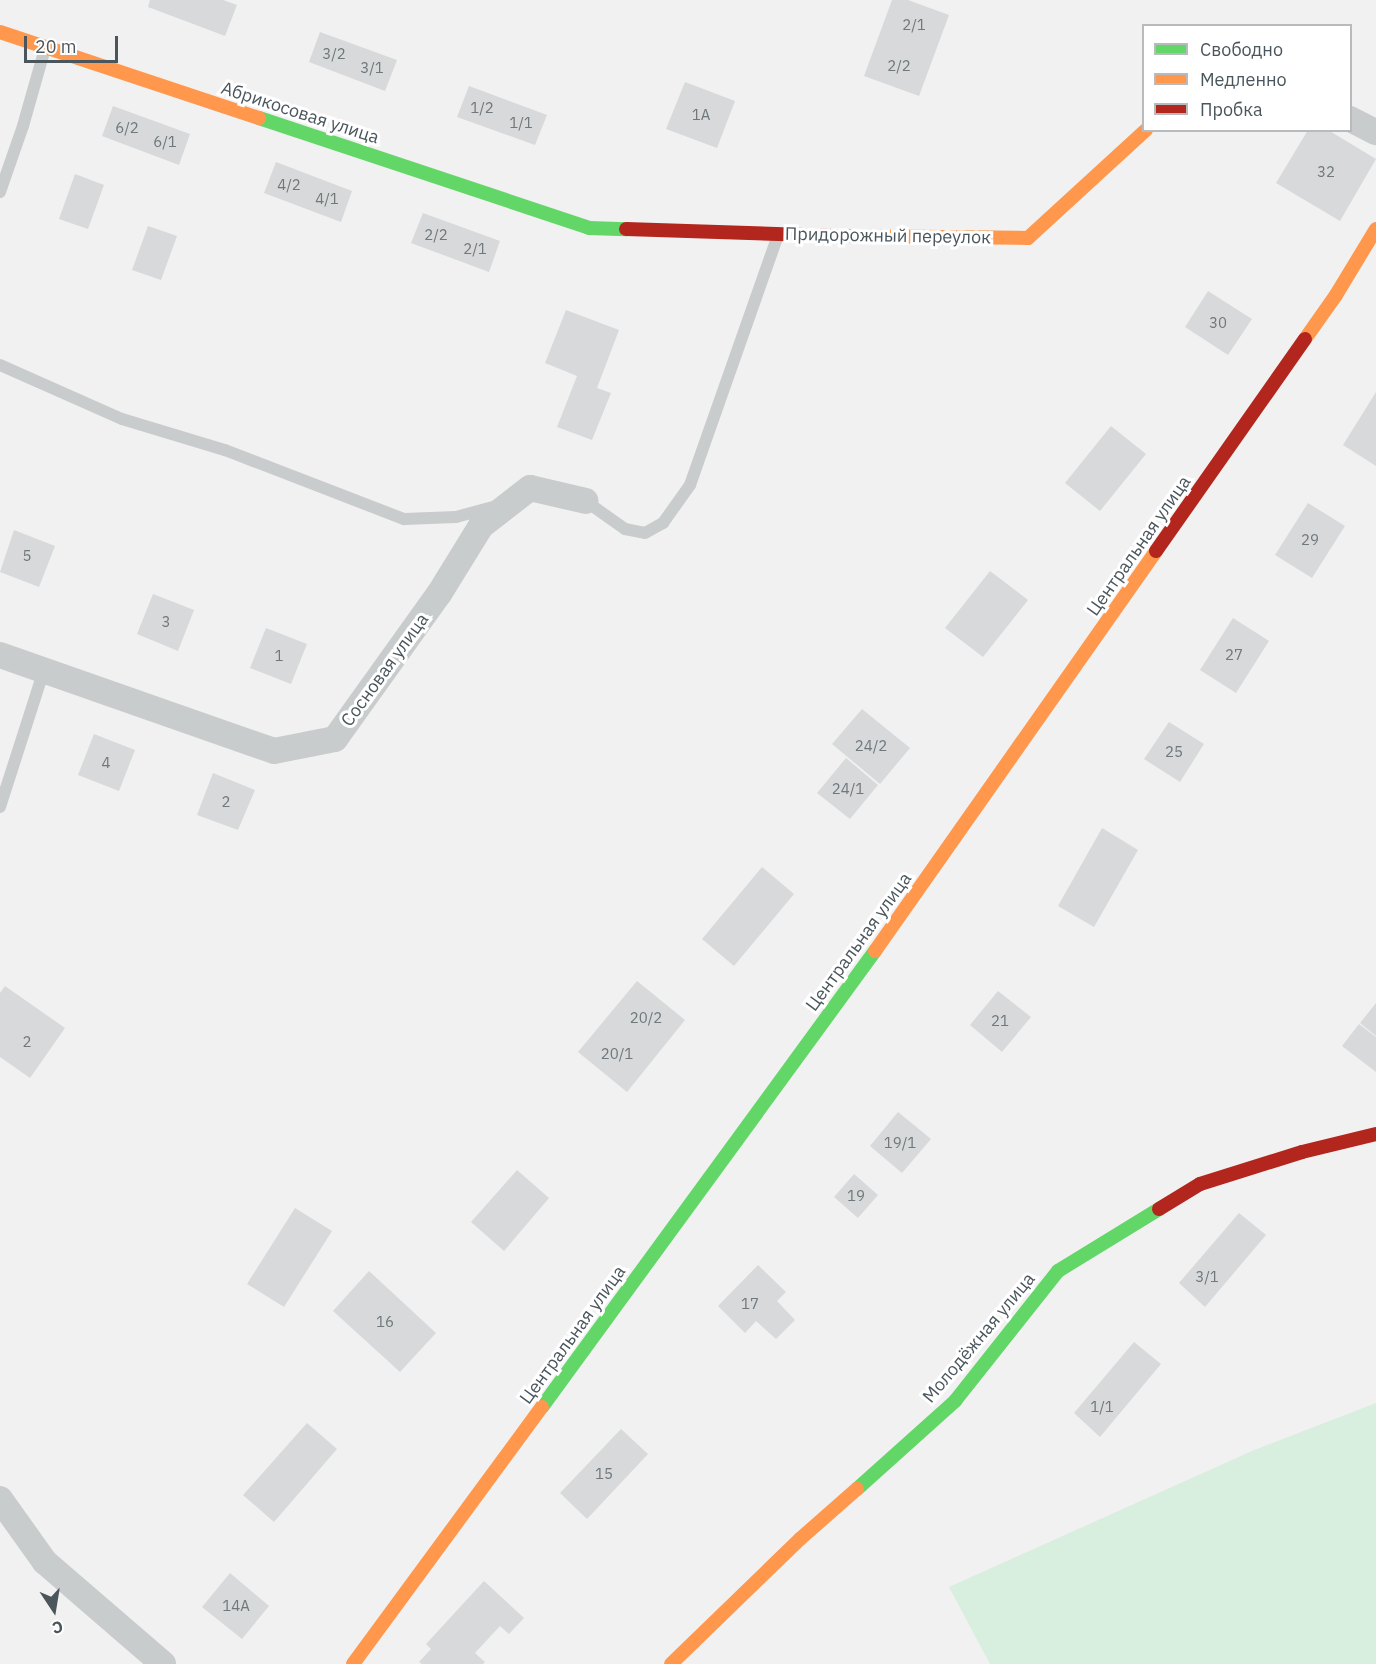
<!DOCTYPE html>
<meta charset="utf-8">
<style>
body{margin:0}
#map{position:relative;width:1376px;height:1664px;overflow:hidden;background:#f1f1f1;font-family:"IBM Plex Sans",sans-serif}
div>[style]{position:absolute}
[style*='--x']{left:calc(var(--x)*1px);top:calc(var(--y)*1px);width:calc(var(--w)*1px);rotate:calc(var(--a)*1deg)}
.green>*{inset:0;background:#d8eede}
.building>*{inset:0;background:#d7d9da}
.lane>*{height:12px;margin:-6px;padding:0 6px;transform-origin:6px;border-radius:6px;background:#c9cccd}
.street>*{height:26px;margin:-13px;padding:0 13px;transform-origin:13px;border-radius:13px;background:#c9cccd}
.fast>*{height:14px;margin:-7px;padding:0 7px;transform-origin:7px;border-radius:7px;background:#63d668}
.slow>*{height:14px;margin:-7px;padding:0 7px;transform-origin:7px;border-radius:7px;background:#ff974d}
.jam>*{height:14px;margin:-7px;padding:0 7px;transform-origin:7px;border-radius:7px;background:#b3261e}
span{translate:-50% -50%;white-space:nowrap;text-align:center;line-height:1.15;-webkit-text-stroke:6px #fff;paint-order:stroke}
.number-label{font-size:15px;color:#6f787d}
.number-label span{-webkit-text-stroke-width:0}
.street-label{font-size:18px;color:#4a565c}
.legend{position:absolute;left:1142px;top:24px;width:210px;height:108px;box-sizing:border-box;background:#fff;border:2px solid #b7bbbe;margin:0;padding:8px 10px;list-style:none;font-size:18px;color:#4a565c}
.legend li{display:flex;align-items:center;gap:12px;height:30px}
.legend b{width:30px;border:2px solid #b7bbbe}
.north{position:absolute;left:24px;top:1580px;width:60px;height:60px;-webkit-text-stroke:4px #fff;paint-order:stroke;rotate:168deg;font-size:16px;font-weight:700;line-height:24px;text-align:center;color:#4a565c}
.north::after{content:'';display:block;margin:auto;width:21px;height:27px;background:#4a565c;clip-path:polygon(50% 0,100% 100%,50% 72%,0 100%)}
.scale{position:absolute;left:24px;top:36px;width:94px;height:27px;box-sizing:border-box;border:3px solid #4a565c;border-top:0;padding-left:8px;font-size:18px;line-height:21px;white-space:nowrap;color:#4a565c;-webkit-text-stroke:4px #fff;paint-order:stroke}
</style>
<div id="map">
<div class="green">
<i style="clip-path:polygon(1376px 1403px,1376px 1664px,990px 1664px,949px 1587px,1252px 1451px)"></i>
</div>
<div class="building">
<i style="clip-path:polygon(150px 0,223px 0,237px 5px,225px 36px,148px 7px)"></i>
<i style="clip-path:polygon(892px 0,908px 0,949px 15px,919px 96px,864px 76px)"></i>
<i style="clip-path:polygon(320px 32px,397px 60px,385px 91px,309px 62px)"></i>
<i style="clip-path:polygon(685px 82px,735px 101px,717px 148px,666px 129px)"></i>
<i style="clip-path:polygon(469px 86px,547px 115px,535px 145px,457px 117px)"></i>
<i style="clip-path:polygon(113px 106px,190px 134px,179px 165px,102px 136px)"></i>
<i style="clip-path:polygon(1308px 130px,1328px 130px,1376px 159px,1340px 221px,1276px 183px)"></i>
<i style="clip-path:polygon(276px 162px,352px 191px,341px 222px,264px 193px)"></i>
<i style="clip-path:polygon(75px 174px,104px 185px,88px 229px,59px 219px)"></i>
<i style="clip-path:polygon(423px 213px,500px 241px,489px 272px,411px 243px)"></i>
<i style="clip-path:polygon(148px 226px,177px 236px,161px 280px,132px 270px)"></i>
<i style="clip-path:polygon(1208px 291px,1252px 319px,1228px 355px,1185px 327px)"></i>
<i style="clip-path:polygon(566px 310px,619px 330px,597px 388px,611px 393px,592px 440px,557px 427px,577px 376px,545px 363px)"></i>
<i style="clip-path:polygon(1376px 392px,1376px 466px,1343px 445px)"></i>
<i style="clip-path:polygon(1111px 426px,1146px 454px,1100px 511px,1065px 483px)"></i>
<i style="clip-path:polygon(1308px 503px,1345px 526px,1312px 578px,1275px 555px)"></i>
<i style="clip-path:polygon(14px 530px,55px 546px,39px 587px,0 572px)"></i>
<i style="clip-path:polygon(990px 571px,1028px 600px,983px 657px,945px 628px)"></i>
<i style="clip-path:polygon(153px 594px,194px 610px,178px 651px,137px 634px)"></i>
<i style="clip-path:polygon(1233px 618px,1269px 641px,1236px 693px,1200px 670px)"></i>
<i style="clip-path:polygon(266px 628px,307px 644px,291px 684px,250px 668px)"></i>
<i style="clip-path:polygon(862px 709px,910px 748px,880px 784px,832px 744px)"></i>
<i style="clip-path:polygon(1169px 722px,1204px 744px,1180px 782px,1144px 759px)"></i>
<i style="clip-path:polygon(94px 734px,135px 750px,119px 791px,78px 775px)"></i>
<i style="clip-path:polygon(846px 758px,878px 785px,850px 819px,817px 793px)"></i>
<i style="clip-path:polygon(213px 773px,255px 790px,238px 830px,197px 815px)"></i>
<i style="clip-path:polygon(1102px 828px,1138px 850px,1094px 927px,1058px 906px)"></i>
<i style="clip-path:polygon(762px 867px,794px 894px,734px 966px,702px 939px)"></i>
<i style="clip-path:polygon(637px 981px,685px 1020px,627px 1092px,578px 1052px)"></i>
<i style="clip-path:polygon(5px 986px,65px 1028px,30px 1078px,0 1057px,0 993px)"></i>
<i style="clip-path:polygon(998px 991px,1031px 1017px,1002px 1052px,970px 1025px)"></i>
<i style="clip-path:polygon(1376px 1003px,1376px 1036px,1360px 1023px)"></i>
<i style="clip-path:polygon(1359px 1024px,1376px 1037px,1376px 1072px,1342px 1046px)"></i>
<i style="clip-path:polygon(898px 1112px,931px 1139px,902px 1173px,870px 1146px)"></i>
<i style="clip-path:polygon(517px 1170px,549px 1198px,504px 1251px,471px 1222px)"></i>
<i style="clip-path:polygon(854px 1174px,878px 1195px,858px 1218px,834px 1197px)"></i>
<i style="clip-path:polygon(295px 1208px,332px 1231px,284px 1307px,247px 1284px)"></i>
<i style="clip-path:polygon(1239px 1213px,1266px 1235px,1205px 1307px,1179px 1283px)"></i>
<i style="clip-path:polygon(758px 1265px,786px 1292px,777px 1301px,795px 1320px,776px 1339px,756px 1321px,745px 1333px,718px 1306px)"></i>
<i style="clip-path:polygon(369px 1271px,436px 1333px,400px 1372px,333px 1311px)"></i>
<i style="clip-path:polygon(1134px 1342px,1161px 1364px,1100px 1437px,1074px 1413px)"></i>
<i style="clip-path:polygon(307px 1423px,337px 1449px,274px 1522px,243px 1495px)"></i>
<i style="clip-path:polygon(621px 1429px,648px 1454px,587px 1519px,560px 1493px)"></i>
<i style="clip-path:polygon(230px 1573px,269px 1606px,242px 1639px,202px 1607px)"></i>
<i style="clip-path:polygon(484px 1581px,524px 1618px,509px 1634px,500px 1626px,475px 1653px,485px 1662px,483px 1664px,422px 1664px,419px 1662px,431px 1649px,426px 1644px)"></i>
</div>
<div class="lane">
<i style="--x:0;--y:192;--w:70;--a:-70.8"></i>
<i style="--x:23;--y:126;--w:81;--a:-74.2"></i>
<i style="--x:0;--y:365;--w:133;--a:23.9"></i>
<i style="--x:122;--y:419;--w:108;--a:16.8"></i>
<i style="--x:225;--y:450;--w:192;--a:21.1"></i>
<i style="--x:404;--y:519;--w:52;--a:-2.2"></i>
<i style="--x:456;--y:517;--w:39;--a:-15"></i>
<i style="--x:584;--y:500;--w:50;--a:35.3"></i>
<i style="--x:625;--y:529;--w:20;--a:11"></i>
<i style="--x:645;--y:533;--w:21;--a:-29"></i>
<i style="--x:663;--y:523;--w:47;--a:-54.6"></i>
<i style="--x:690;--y:485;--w:262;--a:-70.6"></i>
<i style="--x:0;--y:807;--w:144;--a:-72.2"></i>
</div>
<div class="street">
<i style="--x:1350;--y:119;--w:29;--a:27"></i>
<i style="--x:0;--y:655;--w:290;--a:19.3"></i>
<i style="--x:274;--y:751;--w:62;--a:-11.1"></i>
<i style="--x:335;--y:739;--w:178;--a:-54.4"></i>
<i style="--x:439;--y:594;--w:80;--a:-58.3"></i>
<i style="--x:481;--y:526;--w:62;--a:-37.8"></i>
<i style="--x:530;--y:488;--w:57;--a:13.1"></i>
<i style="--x:0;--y:1499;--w:77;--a:54.5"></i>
<i style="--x:45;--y:1562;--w:156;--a:40.8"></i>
</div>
<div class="fast">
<i style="--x:259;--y:118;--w:348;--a:18.4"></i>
<i style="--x:589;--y:228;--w:37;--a:2"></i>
<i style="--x:542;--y:1407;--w:565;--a:-53.86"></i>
<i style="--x:857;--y:1489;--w:132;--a:-41.9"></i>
<i style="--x:955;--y:1401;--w:166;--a:-51.6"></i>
<i style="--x:1058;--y:1271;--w:119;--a:-31.5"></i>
</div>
<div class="slow">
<i style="--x:0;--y:32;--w:273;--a:18.4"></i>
<i style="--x:841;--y:236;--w:187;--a:0.6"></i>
<i style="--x:1028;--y:238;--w:160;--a:-42.5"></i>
<i style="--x:1305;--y:339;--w:54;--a:-54.8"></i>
<i style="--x:1336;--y:295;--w:77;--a:-58.8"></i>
<i style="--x:875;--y:951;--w:489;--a:-54.9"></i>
<i style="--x:353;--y:1664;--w:319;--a:-53.7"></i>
<i style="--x:671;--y:1664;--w:180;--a:-44.1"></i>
<i style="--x:800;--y:1539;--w:76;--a:-41.3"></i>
</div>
<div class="jam">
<i style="--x:626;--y:229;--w:215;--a:1.9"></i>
<i style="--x:1156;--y:551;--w:259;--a:-54.9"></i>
<i style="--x:1159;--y:1209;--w:48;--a:-31.4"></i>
<i style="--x:1200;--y:1184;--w:107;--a:-17.4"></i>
<i style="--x:1302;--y:1152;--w:76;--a:-13.7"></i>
</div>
<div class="number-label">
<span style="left:914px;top:25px">2/1</span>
<span style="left:334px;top:54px">3/2</span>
<span style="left:899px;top:66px">2/2</span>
<span style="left:372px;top:68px">3/1</span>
<span style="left:482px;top:108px">1/2</span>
<span style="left:701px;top:115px">1А</span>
<span style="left:521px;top:123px">1/1</span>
<span style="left:127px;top:128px">6/2</span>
<span style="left:165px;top:142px">6/1</span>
<span style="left:1326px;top:172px">32</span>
<span style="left:289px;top:185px">4/2</span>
<span style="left:327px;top:199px">4/1</span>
<span style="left:436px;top:235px">2/2</span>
<span style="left:475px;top:249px">2/1</span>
<span style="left:1218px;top:323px">30</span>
<span style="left:1310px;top:540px">29</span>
<span style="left:27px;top:556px">5</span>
<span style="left:166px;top:622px">3</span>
<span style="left:1234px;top:655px">27</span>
<span style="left:279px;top:656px">1</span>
<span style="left:871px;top:746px">24/2</span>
<span style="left:1174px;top:752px">25</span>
<span style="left:106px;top:763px">4</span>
<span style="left:848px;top:789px">24/1</span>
<span style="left:226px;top:802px">2</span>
<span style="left:646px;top:1018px">20/2</span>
<span style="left:1000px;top:1021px">21</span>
<span style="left:27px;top:1042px">2</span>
<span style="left:617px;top:1054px">20/1</span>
<span style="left:900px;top:1143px">19/1</span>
<span style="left:856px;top:1196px">19</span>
<span style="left:1207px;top:1277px">3/1</span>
<span style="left:750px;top:1304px">17</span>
<span style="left:385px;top:1322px">16</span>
<span style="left:1102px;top:1407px">1/1</span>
<span style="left:604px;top:1474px">15</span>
<span style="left:236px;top:1606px">14А</span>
</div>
<div class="street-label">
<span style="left:300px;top:113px;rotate:18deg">Абрикосовая улица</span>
<span style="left:888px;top:236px;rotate:1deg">Придорожный переулок</span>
<span style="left:1139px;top:546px;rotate:-55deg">Центральная улица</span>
<span style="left:385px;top:670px;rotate:-54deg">Сосновая улица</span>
<span style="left:859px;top:942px;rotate:-54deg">Центральная улица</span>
<span style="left:573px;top:1335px;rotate:-54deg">Центральная улица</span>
<span style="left:979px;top:1338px;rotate:-50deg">Молодёжная улица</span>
</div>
<ul class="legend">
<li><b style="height:8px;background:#63d668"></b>Свободно</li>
<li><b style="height:8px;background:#ff974d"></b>Медленно</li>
<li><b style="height:8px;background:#b3261e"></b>Пробка</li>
</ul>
<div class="north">С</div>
<div class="scale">20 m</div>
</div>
